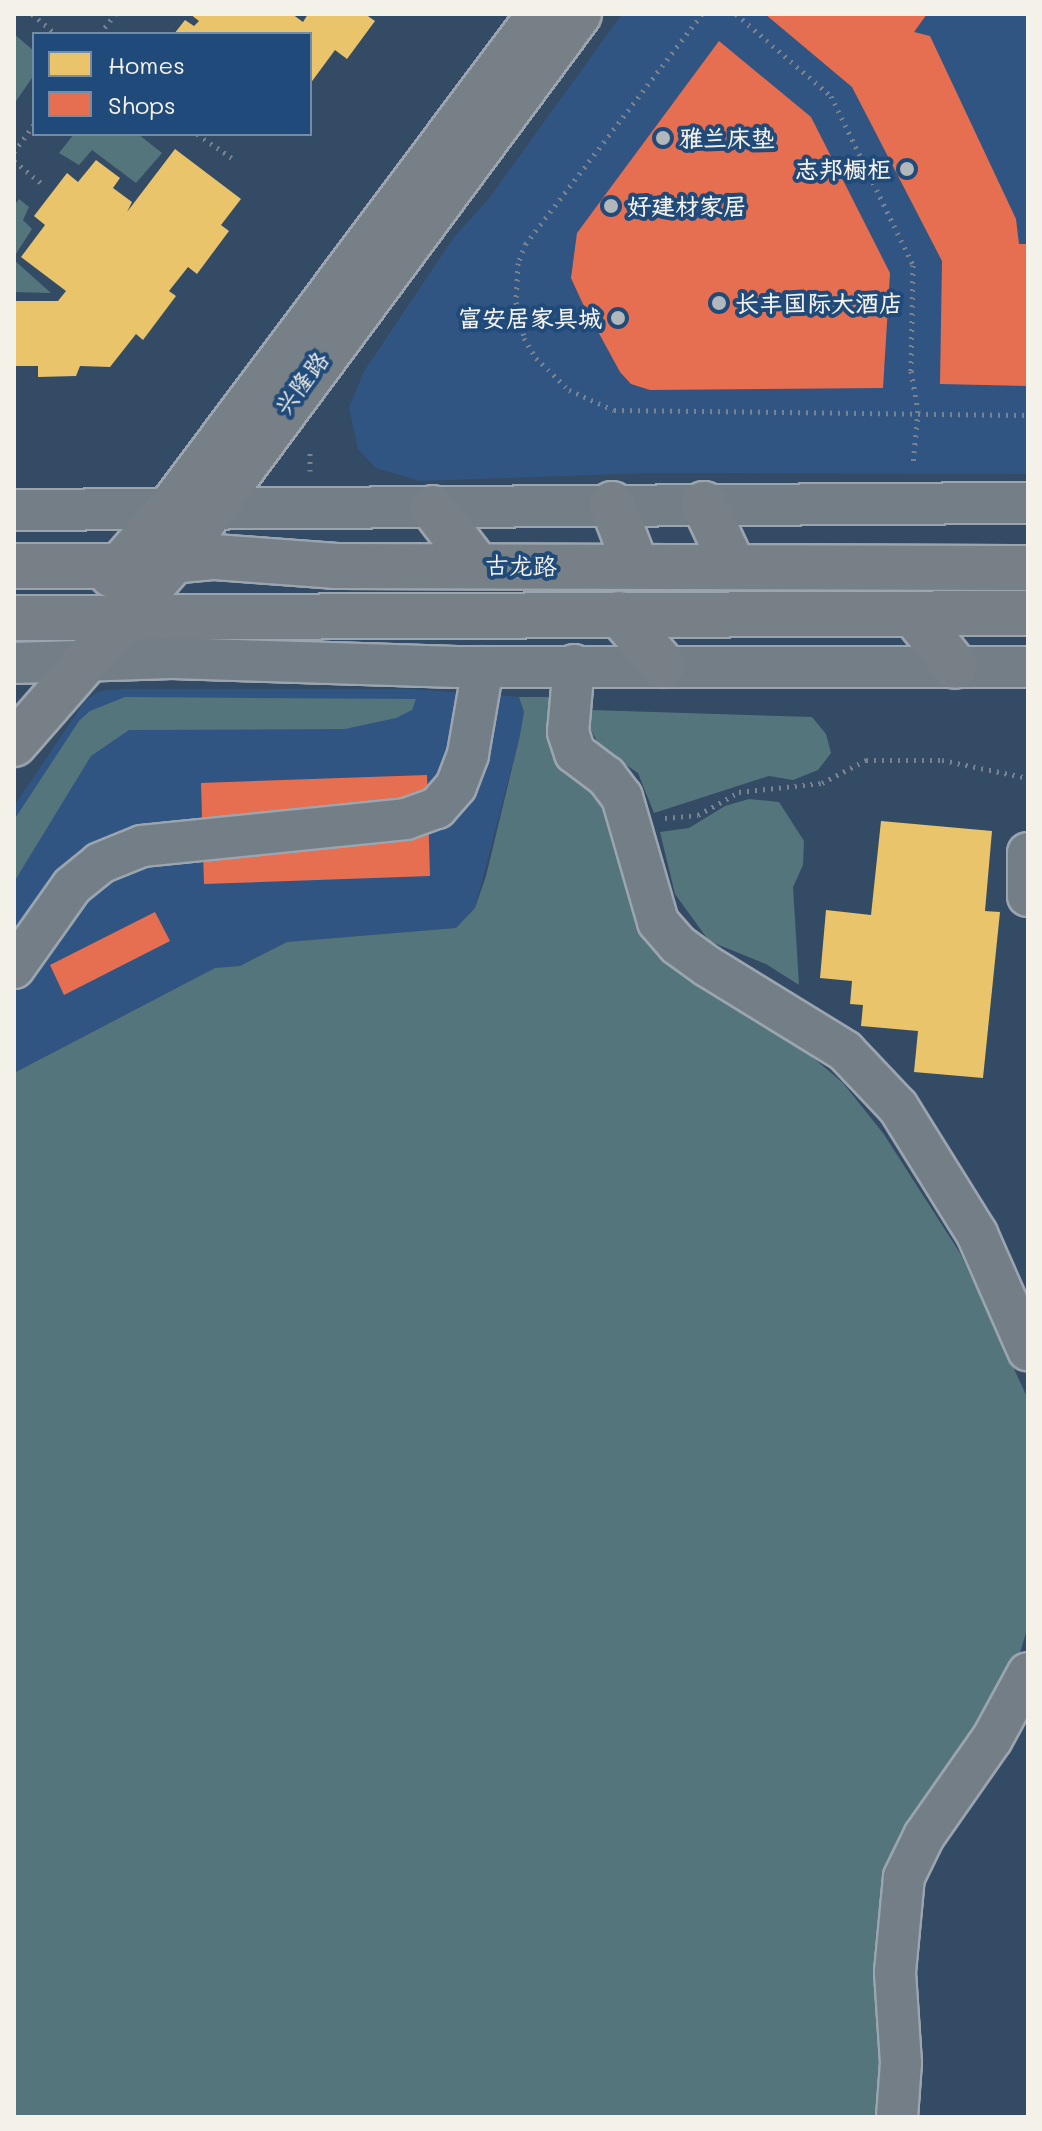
<!DOCTYPE html>
<meta charset="utf-8">
<style>
body{margin:0}
#map{position:relative;width:1042px;height:2131px;overflow:hidden;background:#344b65;font-family:Mali,"LXGW WenKai TC",sans-serif}
div>[style]{position:absolute}
[style*='--x']{left:calc(var(--x)*1px);top:calc(var(--y)*1px);width:calc(var(--w)*1px);rotate:calc(var(--a)*1deg)}
.built>*{inset:0;background:#315583}
.green>*{inset:0;background:#55757c}
.homes>*{inset:0;background:#e9c46a}
.shops>*{inset:0;background:#e76f51}
.path>*{height:5px;margin-top:-2.5px;transform-origin:0;background:repeating-linear-gradient(90deg,#78838f 0 2px,transparent 0 8px)}
.roads{filter:drop-shadow(2px 0 #9ba5af) drop-shadow(-2px 0 #9ba5af) drop-shadow(0 2px #9ba5af) drop-shadow(0 -2px #9ba5af)}
.minor>*{height:40px;margin:-20px;padding:0 20px;transform-origin:20px;border-radius:20px;background:#737e87}
.major>*{height:44px;margin:-22px;padding:0 22px;transform-origin:22px;border-radius:22px;background:#788087}
.dots>*{width:22px;height:22px;translate:-50% -50%;box-sizing:border-box;border:4px solid #1f4a7a;border-radius:50%}
span{translate:-50% -50%;white-space:nowrap;text-align:center;line-height:1.15;-webkit-text-stroke:8px #1f4a7a;paint-order:stroke}
.poi-label{font-size:24px;color:#f4f1e8;font-weight:700}
.left{translate:0 -50%;text-align:left}
.right{translate:-100% -50%;text-align:right}
.street-label{font-size:24px;color:#f4f1e8}
.frame{position:absolute;inset:0;border:16px solid #f4f1e8;pointer-events:none}
.legend{position:absolute;left:32px;top:32px;width:280px;height:104px;box-sizing:border-box;background:#1f4a7a;border:2px solid #748da6;margin:0;padding:10px 14px;list-style:none;font-size:24px;color:#f4f1e8}
.legend li{display:flex;align-items:center;gap:16px;height:40px}
.legend b{width:40px;border:2px solid #748da6}
</style>
<div id="map">
<div class="built">
<i style="clip-path:polygon(622px 14px,1028px 14px,1028px 474px,648px 473px,420px 481px,376px 468px,358px 449px,349px 407px,365px 370px,454px 237px,487px 201px)"></i>
<i style="clip-path:polygon(124px 689px,410px 689px,519px 697px,524px 712px,520px 735px,475px 908px,456px 928px,287px 942px,240px 966px,215px 968px,14px 1073px,14px 806px,85px 701px,99px 691px)"></i>
</div>
<div class="green">
<i style="clip-path:polygon(14px 34px,34px 51px,34px 75px,14px 104px)"></i>
<i style="clip-path:polygon(74px 134px,138px 134px,162px 153px,136px 183px,92px 150px,79px 165px,59px 153px)"></i>
<i style="clip-path:polygon(19px 199px,29px 207px,23px 220px,32px 229px,14px 257px,14px 206px)"></i>
<i style="clip-path:polygon(14px 260px,51px 293px,14px 292px)"></i>
<i style="clip-path:polygon(125px 697px,416px 699px,412px 710px,396px 718px,345px 729px,129px 730px,91px 756px,14px 882px,14px 820px,79px 721px,90px 711px)"></i>
<i style="clip-path:polygon(519px 697px,558px 697px,607px 809px,637px 919px,657px 952px,796px 1043px,843px 1083px,883px 1133px,960px 1253px,1028px 1399px,1028px 1626px,1017px 1663px,892px 1862px,881px 1899px,880px 2117px,14px 2117px,14px 1073px,215px 968px,240px 966px,287px 942px,456px 928px,475px 908px,486px 876px,520px 735px,524px 712px)"></i>
<i style="clip-path:polygon(591px 710px,812px 717px,826px 734px,831px 753px,818px 770px,793px 780px,769px 776px,654px 813px,638px 773px,600px 747px,591px 730px)"></i>
<i style="clip-path:polygon(749px 799px,779px 802px,804px 841px,803px 865px,793px 887px,799px 985px,766px 964px,709px 941px,675px 894px,660px 832px,689px 828px,725px 806px)"></i>
</div>
<div class="homes">
<i style="clip-path:polygon(190px 14px,292px 14px,303px 22px,308px 14px,365px 14px,375px 21px,347px 59px,335px 50px,310px 84px,310px 34px,174px 34px,185px 20px,194px 26px,199px 21px)"></i>
<i style="clip-path:polygon(175px 149px,241px 199px,221px 225px,229px 231px,197px 274px,188px 267px,169px 291px,176px 296px,143px 340px,136px 334px,110px 367px,80px 366px,76px 376px,38px 377px,38px 366px,14px 366px,14px 301px,58px 301px,66px 291px,21px 257px,45px 225px,34px 216px,67px 173px,78px 182px,96px 160px,120px 178px,113px 188px,132px 202px,127px 212px)"></i>
<i style="clip-path:polygon(881px 821px,992px 831px,985px 911px,1000px 912px,983px 1078px,914px 1072px,918px 1031px,861px 1026px,863px 1005px,850px 1004px,852px 981px,820px 978px,826px 910px,871px 915px)"></i>
</div>
<div class="shops">
<i style="clip-path:polygon(765px 14px,927px 14px,914px 32px,930px 36px,1016px 219px,1019px 244px,1028px 244px,1028px 386px,940px 384px,942px 261px,852px 87px)"></i>
<i style="clip-path:polygon(719px 41px,811px 117px,890px 273px,883px 388px,650px 390px,631px 384px,620px 372px,582px 302px,571px 278px,577px 233px)"></i>
<i style="clip-path:polygon(427px 775px,430px 876px,204px 884px,201px 783px)"></i>
<i style="clip-path:polygon(155px 912px,170px 941px,64px 995px,50px 965px)"></i>
</div>
<div class="path">
<i style="--x:32;--y:14;--w:31;--a:40"></i>
<i style="--x:702;--y:14;--w:289;--a:127.5"></i>
<i style="--x:526;--y:243;--w:22;--a:112"></i>
<i style="--x:518;--y:263;--w:39;--a:93"></i>
<i style="--x:516;--y:302;--w:37;--a:77"></i>
<i style="--x:524;--y:338;--w:23;--a:59"></i>
<i style="--x:536;--y:358;--w:46;--a:44.1"></i>
<i style="--x:569;--y:390;--w:49;--a:24"></i>
<i style="--x:614;--y:410;--w:414;--a:0.7"></i>
<i style="--x:736;--y:14;--w:125;--a:40.8"></i>
<i style="--x:831;--y:96;--w:188;--a:64.1"></i>
<i style="--x:913;--y:265;--w:106;--a:91.1"></i>
<i style="--x:911;--y:371;--w:41;--a:80.1"></i>
<i style="--x:918;--y:411;--w:54;--a:95.3"></i>
<i style="--x:100;--y:34;--w:25;--a:-53"></i>
<i style="--x:197;--y:134;--w:42;--a:34.4"></i>
<i style="--x:14;--y:152;--w:34;--a:-54"></i>
<i style="--x:14;--y:161;--w:36;--a:39"></i>
<i style="--x:310;--y:471;--w:22;--a:-90"></i>
<i style="--x:665;--y:818;--w:33;--a:-5"></i>
<i style="--x:698;--y:815;--w:47;--a:-29.3"></i>
<i style="--x:739;--y:792;--w:83;--a:-6.2"></i>
<i style="--x:822;--y:783;--w:50;--a:-27.6"></i>
<i style="--x:866;--y:760;--w:76;--a:0"></i>
<i style="--x:942;--y:760;--w:88;--a:11.8"></i>
</div>
<div class="roads">
<div class="minor">
<i style="--x:14;--y:510;--w:1014;--a:-0.4"></i>
<i style="--x:14;--y:663;--w:158;--a:-1.8"></i>
<i style="--x:172;--y:658;--w:285;--a:1.8"></i>
<i style="--x:457;--y:667;--w:571;--a:0"></i>
<i style="--x:574;--y:665;--w:67;--a:95.1"></i>
<i style="--x:568;--y:732;--w:22;--a:72"></i>
<i style="--x:575;--y:753;--w:39;--a:37"></i>
<i style="--x:606;--y:776;--w:26;--a:53"></i>
<i style="--x:622;--y:797;--w:130;--a:73.9"></i>
<i style="--x:658;--y:922;--w:30;--a:49"></i>
<i style="--x:678;--y:945;--w:36;--a:36"></i>
<i style="--x:707;--y:966;--w:162;--a:31.6"></i>
<i style="--x:845;--y:1051;--w:77;--a:46.6"></i>
<i style="--x:898;--y:1107;--w:150;--a:58.1"></i>
<i style="--x:977;--y:1234;--w:127;--a:66.3"></i>
<i style="--x:1028;--y:853;--w:43;--a:90"></i>
<i style="--x:14;--y:968;--w:100;--a:-54.7"></i>
<i style="--x:72;--y:886;--w:36;--a:-39"></i>
<i style="--x:100;--y:863;--w:45;--a:-22"></i>
<i style="--x:142;--y:846;--w:265;--a:-5.8"></i>
<i style="--x:406;--y:819;--w:33;--a:-20"></i>
<i style="--x:437;--y:808;--w:29;--a:-49"></i>
<i style="--x:456;--y:786;--w:34;--a:-69"></i>
<i style="--x:468;--y:754;--w:88;--a:-80.2"></i>
<i style="--x:897;--y:2117;--w:54;--a:-85.8"></i>
<i style="--x:901;--y:2063;--w:91;--a:-93.8"></i>
<i style="--x:895;--y:1972;--w:95;--a:-84.6"></i>
<i style="--x:904;--y:1877;--w:46;--a:-64"></i>
<i style="--x:924;--y:1836;--w:118;--a:-55"></i>
<i style="--x:992;--y:1739;--w:75;--a:-61.4"></i>
</div>
<div class="major">
<i style="--x:612;--y:504;--w:66;--a:68.8"></i>
<i style="--x:704;--y:504;--w:68;--a:64.9"></i>
<i style="--x:433;--y:508;--w:71;--a:52.5"></i>
<i style="--x:14;--y:566;--w:105;--a:0"></i>
<i style="--x:119;--y:566;--w:96;--a:-5.4"></i>
<i style="--x:215;--y:557;--w:122;--a:4.2"></i>
<i style="--x:337;--y:566;--w:691;--a:0.17"></i>
<i style="--x:112;--y:575;--w:85;--a:-48.8"></i>
<i style="--x:168;--y:511;--w:621;--a:-53.19"></i>
<i style="--x:619;--y:614;--w:67;--a:49.2"></i>
<i style="--x:914;--y:615;--w:65;--a:51.2"></i>
<i style="--x:14;--y:618;--w:1014;--a:-0.28"></i>
<i style="--x:14;--y:744;--w:247;--a:-48.9"></i>
<i style="--x:176;--y:558;--w:677;--a:-53.47"></i>
</div>
</div>
<div class="dots">
<i style="left:663px;top:138px;background:#b1b7ba"></i>
<i style="left:907px;top:169px;background:#b1b7ba"></i>
<i style="left:611px;top:206px;background:#b1b7ba"></i>
<i style="left:719px;top:303px;background:#b1b7ba"></i>
<i style="left:618px;top:318px;background:#b1b7ba"></i>
</div>
<div class="poi-label">
<span class="left" style="left:679px;top:138px">雅兰床垫</span>
<span class="right" style="left:891px;top:169px">志邦橱柜</span>
<span class="left" style="left:627px;top:206px">好建材家居</span>
<span class="left" style="left:735px;top:303px">长丰国际大酒店</span>
<span class="right" style="left:602px;top:318px">富安居家具城</span>
</div>
<div class="street-label">
<span style="left:301px;top:383px;rotate:-53deg">兴隆路</span>
<span style="left:521px;top:565px;rotate:1deg">古龙路</span>
</div>
<div class="frame"></div>
<ul class="legend">
<li><b style="height:22px;background:#e9c46a"></b>Homes</li>
<li><b style="height:22px;background:#e76f51"></b>Shops</li>
</ul>
</div>
